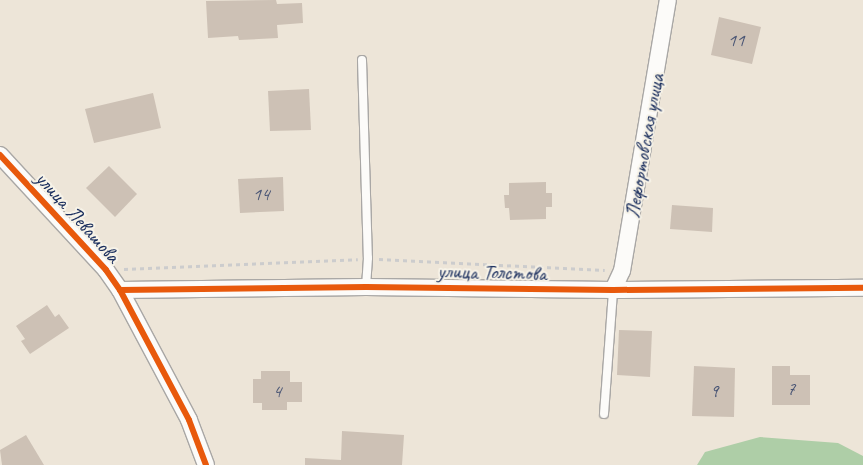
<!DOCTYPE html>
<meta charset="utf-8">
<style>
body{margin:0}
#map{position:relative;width:863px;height:465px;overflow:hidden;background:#ede5d8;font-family:Caveat,sans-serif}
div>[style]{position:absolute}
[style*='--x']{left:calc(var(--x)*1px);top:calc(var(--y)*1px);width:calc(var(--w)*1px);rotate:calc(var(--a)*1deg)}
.forest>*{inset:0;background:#aecea7}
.building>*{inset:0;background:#cdc1b5}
.path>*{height:3px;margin-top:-1.5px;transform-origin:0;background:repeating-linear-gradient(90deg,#cccccd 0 4px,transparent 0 8px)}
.roads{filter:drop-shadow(1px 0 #a9a7a5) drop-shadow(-1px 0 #a9a7a5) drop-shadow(0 1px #a9a7a5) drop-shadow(0 -1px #a9a7a5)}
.service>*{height:8px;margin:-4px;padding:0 4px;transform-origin:4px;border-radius:4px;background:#fcfbf9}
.minor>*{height:16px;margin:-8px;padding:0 8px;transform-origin:8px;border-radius:8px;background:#fcfbf9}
.cycleway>*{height:6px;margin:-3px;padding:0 3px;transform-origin:3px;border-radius:3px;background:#e8590c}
span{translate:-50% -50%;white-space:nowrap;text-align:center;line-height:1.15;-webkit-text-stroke:4px #f7f3e8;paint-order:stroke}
.number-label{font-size:19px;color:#485474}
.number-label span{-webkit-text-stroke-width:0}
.street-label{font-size:21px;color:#1b2f5e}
</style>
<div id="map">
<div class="forest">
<i style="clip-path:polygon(760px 437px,838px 443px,863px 456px,863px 465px,697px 465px,705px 452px)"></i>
</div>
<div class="building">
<i style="clip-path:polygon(276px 0,277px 4px,302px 3px,303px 23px,277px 25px,278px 38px,239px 40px,238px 36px,208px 38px,206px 1px)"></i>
<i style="clip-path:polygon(719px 17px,761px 27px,752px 64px,711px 55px)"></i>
<i style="clip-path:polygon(309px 89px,311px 130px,270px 131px,268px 91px)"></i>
<i style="clip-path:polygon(153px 93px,161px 128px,94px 143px,85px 109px)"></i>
<i style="clip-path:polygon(109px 166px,137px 194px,115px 217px,86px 188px)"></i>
<i style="clip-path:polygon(283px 177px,284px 211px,240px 213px,238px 179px)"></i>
<i style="clip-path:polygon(546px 182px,546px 193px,552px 193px,552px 207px,546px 207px,546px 219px,510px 220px,509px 208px,505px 208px,504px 195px,509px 195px,509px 183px)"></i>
<i style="clip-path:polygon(672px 205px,713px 208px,712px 232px,670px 229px)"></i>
<i style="clip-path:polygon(47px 305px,55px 317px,59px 314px,69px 328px,30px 354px,21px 341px,25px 339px,16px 326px)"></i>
<i style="clip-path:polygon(619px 330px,652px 331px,650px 377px,617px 375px)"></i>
<i style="clip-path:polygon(694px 366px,735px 368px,734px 417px,692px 416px)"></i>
<i style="clip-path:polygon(772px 366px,790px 366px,790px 375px,810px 375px,810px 405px,772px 405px)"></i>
<i style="clip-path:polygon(261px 371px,290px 371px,290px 382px,302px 382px,302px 402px,287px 402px,287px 410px,262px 410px,262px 403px,253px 403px,253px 379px,261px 379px)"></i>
<i style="clip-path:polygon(342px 431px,404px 435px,402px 465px,305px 465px,305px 458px,341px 460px)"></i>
<i style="clip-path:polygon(26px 435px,44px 465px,2px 465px,0 450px)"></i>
</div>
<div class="path">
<i style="--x:379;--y:259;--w:226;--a:2.8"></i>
<i style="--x:124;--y:269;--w:234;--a:-2.4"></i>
</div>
<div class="roads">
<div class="service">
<i style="--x:362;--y:60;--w:198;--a:88.3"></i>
<i style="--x:368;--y:258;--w:29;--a:94"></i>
<i style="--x:604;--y:414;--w:124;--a:-85.8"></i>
</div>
<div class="minor">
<i style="--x:0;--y:155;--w:156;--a:47.3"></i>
<i style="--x:106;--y:270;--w:24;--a:55"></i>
<i style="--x:120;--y:290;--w:147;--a:62"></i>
<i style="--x:189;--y:420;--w:48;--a:69.3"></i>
<i style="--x:120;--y:290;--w:246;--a:-0.7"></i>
<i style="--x:366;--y:287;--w:247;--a:0.7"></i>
<i style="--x:613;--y:290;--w:250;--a:-0.5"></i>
<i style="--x:613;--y:290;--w:21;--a:-65"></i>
<i style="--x:622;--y:271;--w:275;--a:-80.4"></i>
</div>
</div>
<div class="cycleway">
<i style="--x:0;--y:155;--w:156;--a:47.3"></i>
<i style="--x:106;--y:270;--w:24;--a:55"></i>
<i style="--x:120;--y:290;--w:147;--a:62"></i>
<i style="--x:189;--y:420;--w:48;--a:69.3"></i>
<i style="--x:120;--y:290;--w:246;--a:-0.7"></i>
<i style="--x:366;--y:287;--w:247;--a:0.7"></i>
<i style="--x:613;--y:290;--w:250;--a:-0.5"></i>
</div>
<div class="number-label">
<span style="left:736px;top:41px">11</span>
<span style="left:261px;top:195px">14</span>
<span style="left:791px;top:390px">7</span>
<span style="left:277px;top:392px">4</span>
<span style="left:714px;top:392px">9</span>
</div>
<div class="street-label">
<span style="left:644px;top:146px;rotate:-80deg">Лефортовская улица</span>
<span style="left:78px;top:217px;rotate:48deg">улица Левашова</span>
<span style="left:492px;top:272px;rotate:1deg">улица Толстова</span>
</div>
</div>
